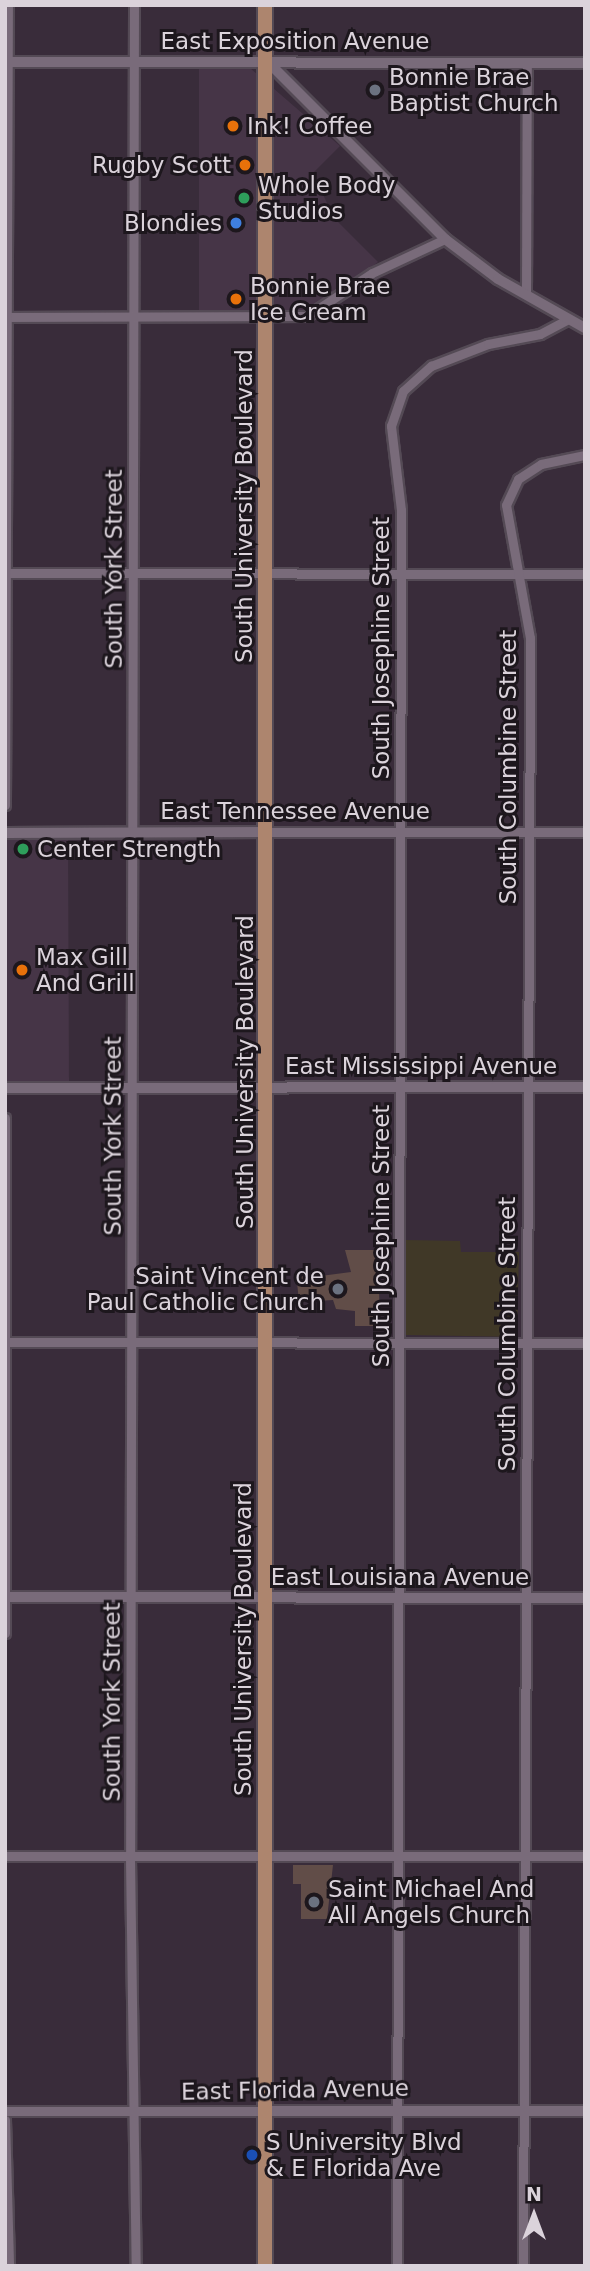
<!DOCTYPE html>
<style>
body{margin:0}
#map{position:relative;width:590px;height:2271px;overflow:hidden;background:#392c3a;font-family:"DejaVu Sans",sans-serif}
div>[style]{position:absolute}
[style*='--x']{left:calc(var(--x)*1px);top:calc(var(--y)*1px);width:calc(var(--w)*1px);rotate:calc(var(--a)*1deg)}
.built>*{inset:0;background:#463547}
.education>*{inset:0;background:#403827}
.building>*{inset:0;background:#614d48}
.roads{filter:drop-shadow(2px 0 #544a55) drop-shadow(-2px 0 #544a55) drop-shadow(0 2px #544a55) drop-shadow(0 -2px #544a55)}
.minor>*{height:9px;margin:-4.5px;padding:0 4.5px;transform-origin:4.5px;border-radius:4.5px;background:#796b7a}
.tertiary>*{height:10px;margin:-5px;padding:0 5px;transform-origin:5px;border-radius:5px;background:#796b7a}
.primary>*{height:14px;margin:-7px;padding:0 7px;transform-origin:7px;border-radius:7px;background:#ad856e}
.dots>*{width:19px;height:19px;translate:-50% -50%;box-sizing:border-box;border:4px solid #1d171d;border-radius:50%}
span{translate:-50% -50%;white-space:nowrap;text-align:center;line-height:1.15;-webkit-text-stroke:6px #1d171d;paint-order:stroke}
.street-label{font-size:23px;color:#dbd3db}
.poi-label{font-size:23px;color:#dbd3db}
.left{translate:0 -50%;text-align:left}
.right{translate:-100% -50%;text-align:right}
.frame{position:absolute;inset:0;border:7px solid #dbd3db;pointer-events:none}
.north{position:absolute;left:499px;top:2180px;width:70px;height:70px;-webkit-text-stroke:5px #1d171d;paint-order:stroke;rotate:0deg;font-size:19px;font-weight:700;line-height:28px;text-align:center;color:#dbd3db}
.north::after{content:'';display:block;margin:auto;width:24px;height:32px;background:#dbd3db;clip-path:polygon(50% 0,100% 100%,50% 72%,0 100%)}
</style>
<div id="map">
<div class="built">
<i style="clip-path:polygon(199px 67px,250px 68px,340px 146px,313px 173px,334px 218px,378px 262px,309px 313px,199px 314px)"></i>
<i style="clip-path:polygon(5px 836px,68px 836px,69px 1083px,5px 1081px)"></i>
</div>
<div class="education">
<i style="clip-path:polygon(405px 1240px,460px 1241px,461px 1252px,519px 1252px,517px 1337px,406px 1335px)"></i>
</div>
<div class="building">
<i style="clip-path:polygon(345px 1250px,378px 1250px,380px 1326px,355px 1326px,355px 1311px,336px 1309px,333px 1300px,299px 1302px,297px 1282px,306px 1272px,313px 1277px,351px 1272px)"></i>
<i style="clip-path:polygon(293px 1865px,333px 1865px,327px 1919px,301px 1919px,301px 1884px,293px 1884px)"></i>
</div>
<div class="roads">
<div class="minor">
<i style="--x:134;--y:5;--w:1853;--a:90.12"></i>
<i style="--x:130;--y:1858;--w:408;--a:89.2"></i>
<i style="--x:526;--y:294;--w:231;--a:-89.8"></i>
<i style="--x:5;--y:317;--w:302;--a:-0.2"></i>
<i style="--x:307;--y:316;--w:78;--a:-33.5"></i>
<i style="--x:372;--y:273;--w:81;--a:-25"></i>
<i style="--x:5;--y:573;--w:580;--a:0.1"></i>
<i style="--x:5;--y:805;--w:800;--a:-89.79"></i>
<i style="--x:268;--y:832;--w:317;--a:0"></i>
<i style="--x:5;--y:1118;--w:515;--a:90"></i>
<i style="--x:5;--y:1342;--w:580;--a:0.1"></i>
<i style="--x:5;--y:1856;--w:580;--a:0"></i>
<i style="--x:5;--y:2111;--w:260;--a:0"></i>
<i style="--x:5;--y:2120;--w:146;--a:88.4"></i>
<i style="--x:397;--y:2266;--w:1756;--a:-89.87"></i>
<i style="--x:401;--y:510;--w:85;--a:-96.8"></i>
<i style="--x:391;--y:426;--w:37;--a:-71"></i>
<i style="--x:403;--y:391;--w:38;--a:-42"></i>
<i style="--x:431;--y:366;--w:61;--a:-21.1"></i>
<i style="--x:488;--y:344;--w:53;--a:-10.9"></i>
<i style="--x:540;--y:334;--w:30;--a:-28"></i>
<i style="--x:523;--y:2266;--w:1628;--a:-89.75"></i>
<i style="--x:530;--y:638;--w:135;--a:-100.2"></i>
<i style="--x:506;--y:505;--w:29;--a:-65"></i>
<i style="--x:518;--y:479;--w:27;--a:-33"></i>
<i style="--x:541;--y:464;--w:45;--a:-11.6"></i>
</div>
<div class="tertiary">
<i style="--x:265;--y:59;--w:255;--a:45"></i>
<i style="--x:445;--y:239;--w:66;--a:37"></i>
<i style="--x:498;--y:279;--w:100;--a:29.4"></i>
<i style="--x:5;--y:62;--w:580;--a:0.1"></i>
<i style="--x:5;--y:833;--w:263;--a:-0.2"></i>
<i style="--x:5;--y:1088;--w:580;--a:-0.1"></i>
<i style="--x:5;--y:1597;--w:580;--a:0.1"></i>
<i style="--x:265;--y:2111;--w:320;--a:0"></i>
</div>
<div class="primary">
<i style="--x:265;--y:2266;--w:2261;--a:-90"></i>
</div>
</div>
<div class="dots">
<i style="left:375px;top:90px;background:#6b7280"></i>
<i style="left:233px;top:126px;background:#e8710a"></i>
<i style="left:245px;top:165px;background:#e8710a"></i>
<i style="left:244px;top:198px;background:#2e9e5b"></i>
<i style="left:236px;top:223px;background:#3f7fe0"></i>
<i style="left:236px;top:299px;background:#e8710a"></i>
<i style="left:23px;top:849px;background:#2e9e5b"></i>
<i style="left:22px;top:970px;background:#e8710a"></i>
<i style="left:338px;top:1289px;background:#6b7280"></i>
<i style="left:314px;top:1902px;background:#6b7280"></i>
<i style="left:252px;top:2155px;background:#1a4fb4"></i>
</div>
<div class="street-label">
<span style="left:295px;top:41px">East Exposition Avenue</span>
<span style="left:244px;top:506px;rotate:-90deg">South University Boulevard</span>
<span style="left:114px;top:569px;rotate:-90deg">South York Street</span>
<span style="left:381px;top:648px;rotate:-90deg">South Josephine Street</span>
<span style="left:508px;top:767px;rotate:-90deg">South Columbine Street</span>
<span style="left:295px;top:811px">East Tennessee Avenue</span>
<span style="left:421px;top:1066px">East Mississippi Avenue</span>
<span style="left:245px;top:1072px;rotate:-90deg">South University Boulevard</span>
<span style="left:113px;top:1136px;rotate:-90deg">South York Street</span>
<span style="left:381px;top:1236px;rotate:-90deg">South Josephine Street</span>
<span style="left:507px;top:1334px;rotate:-90deg">South Columbine Street</span>
<span style="left:400px;top:1577px">East Louisiana Avenue</span>
<span style="left:243px;top:1639px;rotate:-90deg">South University Boulevard</span>
<span style="left:112px;top:1702px;rotate:-90deg">South York Street</span>
<span style="left:295px;top:2090px;rotate:-1deg">East Florida Avenue</span>
</div>
<div class="poi-label">
<span class="left" style="left:389px;top:90px">Bonnie Brae<br>Baptist Church</span>
<span class="left" style="left:247px;top:126px">Ink! Coffee</span>
<span class="right" style="left:231px;top:165px">Rugby Scott</span>
<span class="left" style="left:258px;top:198px">Whole Body<br>Studios</span>
<span class="right" style="left:222px;top:223px">Blondies</span>
<span class="left" style="left:250px;top:299px">Bonnie Brae<br>Ice Cream</span>
<span class="left" style="left:37px;top:849px">Center Strength</span>
<span class="left" style="left:36px;top:970px">Max Gill<br>And Grill</span>
<span class="right" style="left:324px;top:1289px">Saint Vincent de<br>Paul Catholic Church</span>
<span class="left" style="left:328px;top:1902px">Saint Michael And<br>All Angels Church</span>
<span class="left" style="left:266px;top:2155px">S University Blvd<br>&amp; E Florida Ave</span>
</div>
<div class="frame"></div>
<div class="north">N</div>
</div>
